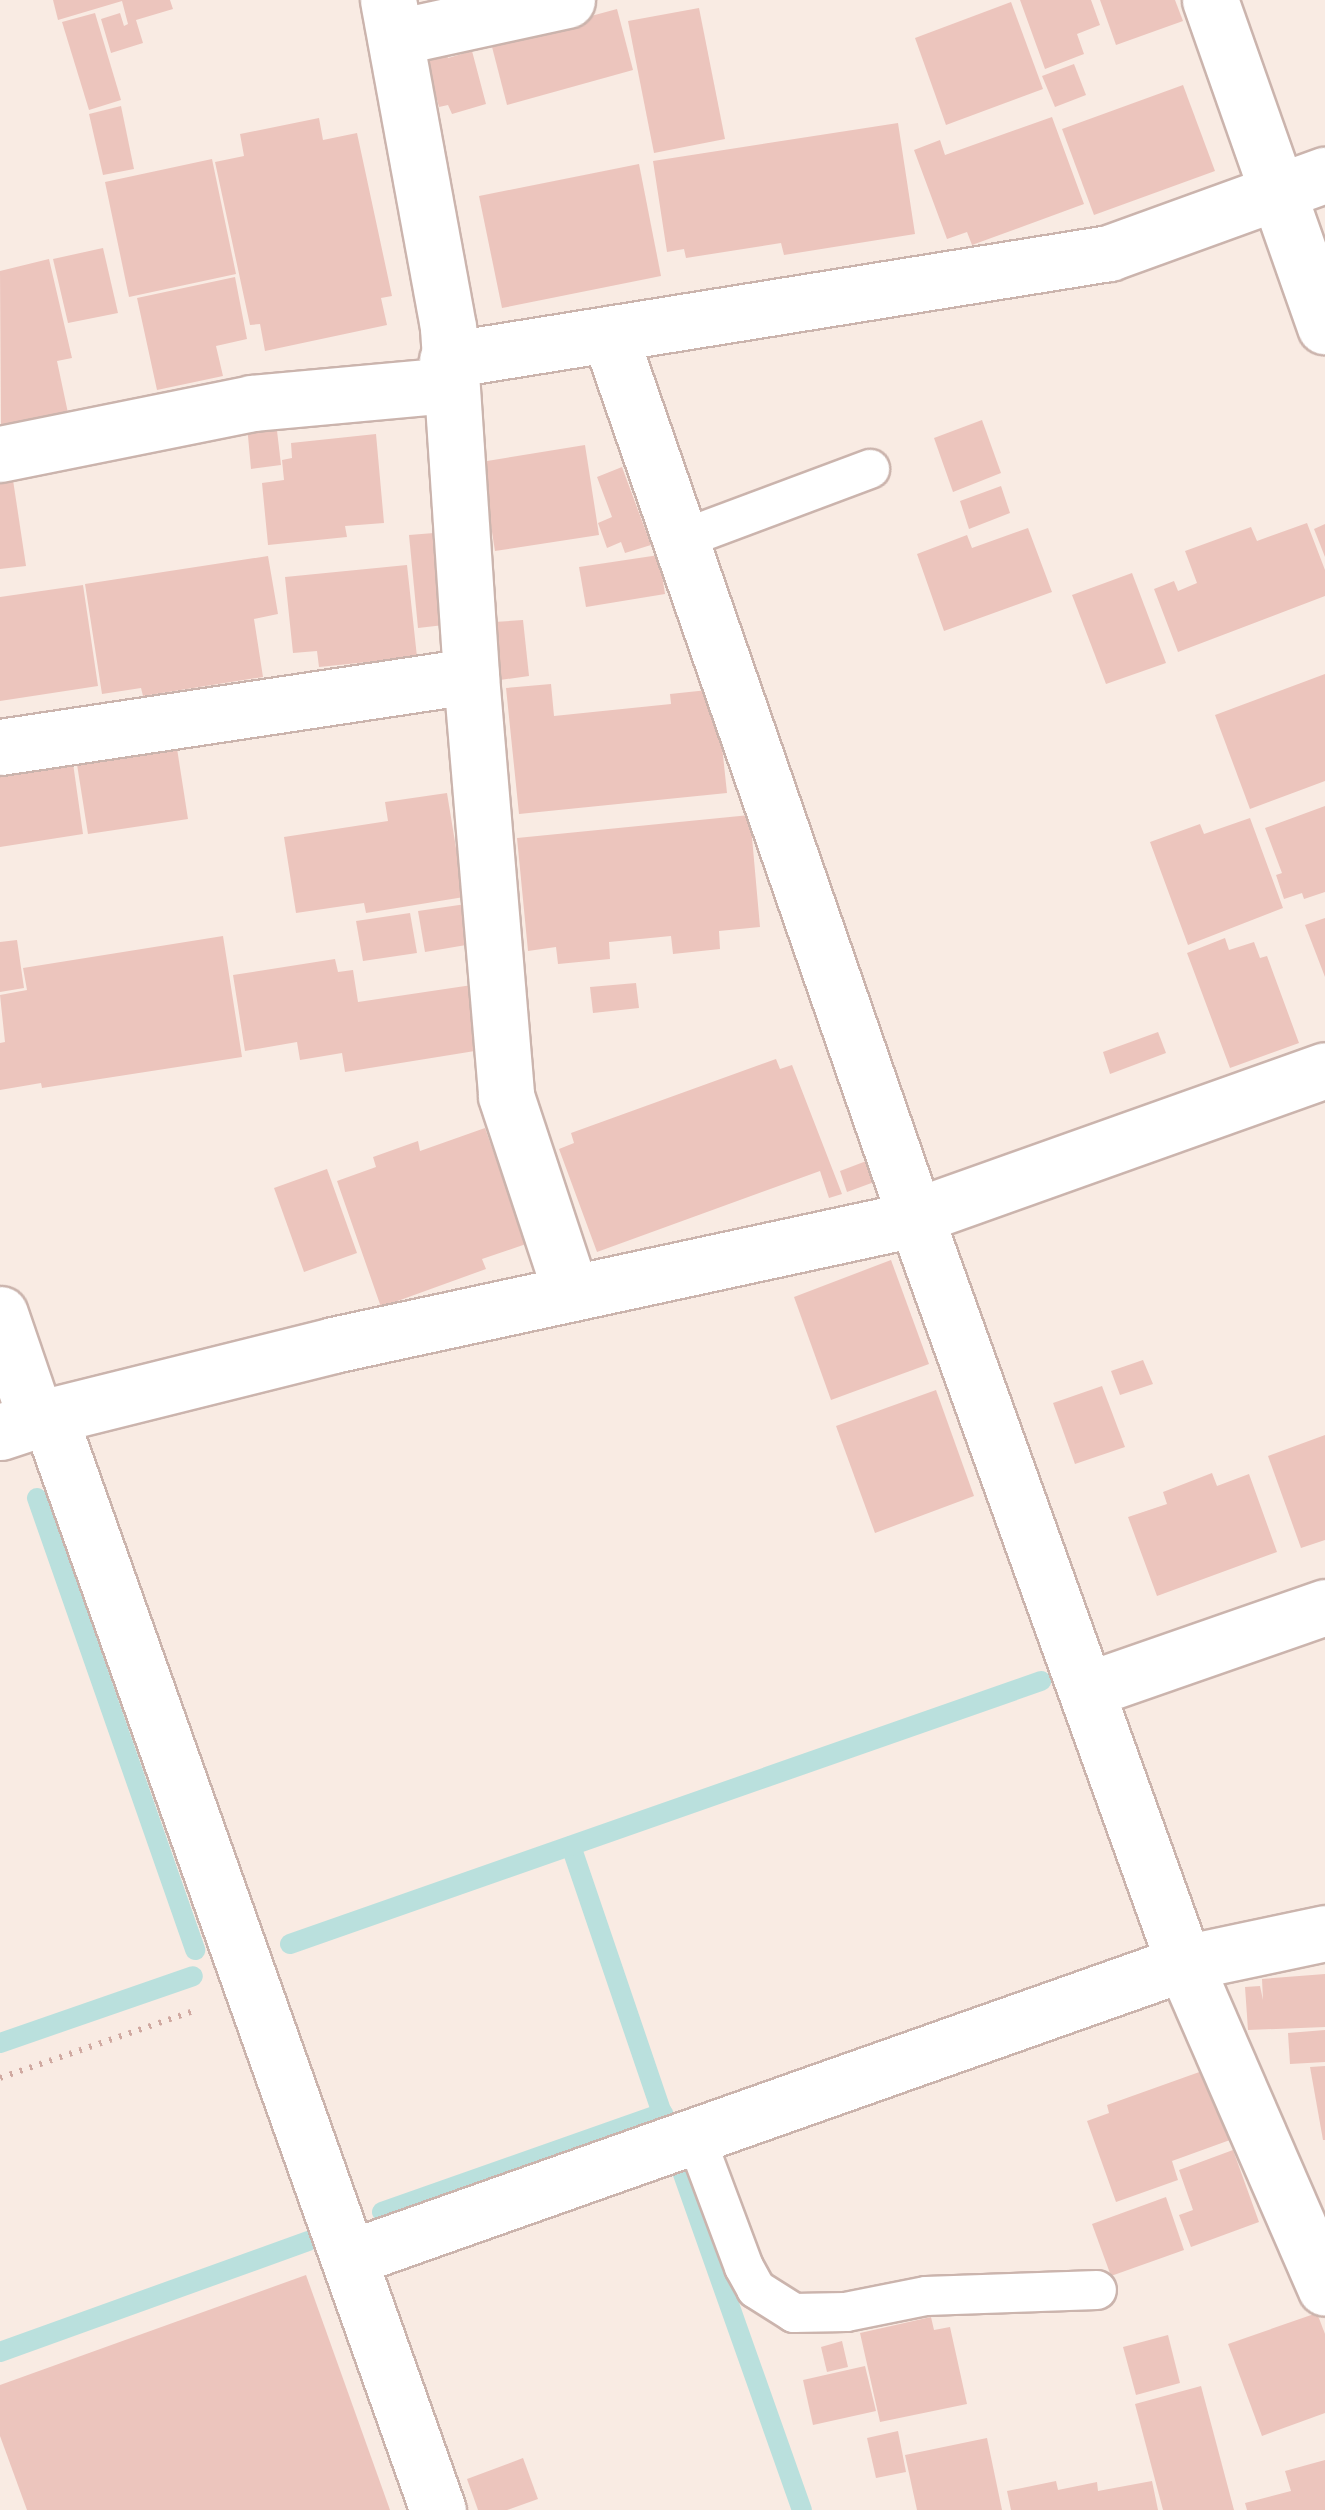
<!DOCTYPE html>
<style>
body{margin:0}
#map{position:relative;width:1325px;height:2510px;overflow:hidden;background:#f9ebe3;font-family:Roboto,sans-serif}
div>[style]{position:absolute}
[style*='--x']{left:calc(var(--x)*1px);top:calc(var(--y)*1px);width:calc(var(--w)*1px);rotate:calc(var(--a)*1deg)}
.stream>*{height:20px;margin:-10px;padding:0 10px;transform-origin:10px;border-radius:10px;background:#bae0dd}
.building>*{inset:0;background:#ecc5bd}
.path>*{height:6px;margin-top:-3px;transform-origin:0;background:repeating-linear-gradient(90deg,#d0a9a1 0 2.5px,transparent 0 10.5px)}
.roads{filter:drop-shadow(2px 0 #cbb4ad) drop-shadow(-2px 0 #cbb4ad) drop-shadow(0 2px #cbb4ad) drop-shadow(0 -2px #cbb4ad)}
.lane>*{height:38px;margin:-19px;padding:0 19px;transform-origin:19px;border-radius:19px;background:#fff}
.street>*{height:55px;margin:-27.5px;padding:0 27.5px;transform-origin:27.5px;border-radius:27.5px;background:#fff}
span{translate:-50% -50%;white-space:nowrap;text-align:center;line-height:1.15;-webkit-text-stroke:8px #fdf0e8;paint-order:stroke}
</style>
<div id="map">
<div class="stream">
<i style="--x:37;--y:1498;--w:479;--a:70.7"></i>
<i style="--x:571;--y:1846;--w:288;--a:71.2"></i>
<i style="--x:290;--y:1944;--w:796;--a:-19.3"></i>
<i style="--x:0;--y:2043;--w:204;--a:-19.1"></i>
<i style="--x:678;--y:2160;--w:371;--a:70.5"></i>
<i style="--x:382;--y:2212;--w:298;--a:-19.4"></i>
<i style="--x:0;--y:2352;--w:328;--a:-19.8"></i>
</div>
<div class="building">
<i style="clip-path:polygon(53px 0,170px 0,173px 9px,136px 20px,143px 43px,111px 53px,101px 19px,120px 13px,124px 26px,128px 24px,122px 1px,58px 20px)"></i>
<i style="clip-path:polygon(1020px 0,1091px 0,1100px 25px,1077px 34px,1084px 54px,1045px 69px)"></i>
<i style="clip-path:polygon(1100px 0,1175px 0,1183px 21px,1116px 45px)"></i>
<i style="clip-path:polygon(1011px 2px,1043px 89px,946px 125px,915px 38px)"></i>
<i style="clip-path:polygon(699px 8px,725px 139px,654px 153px,628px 21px)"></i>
<i style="clip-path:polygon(617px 9px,633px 70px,507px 105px,491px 43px)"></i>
<i style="clip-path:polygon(95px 13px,121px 100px,89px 110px,62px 22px)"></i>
<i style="clip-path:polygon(445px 49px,448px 58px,472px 51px,486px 104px,452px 114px,448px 105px,439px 107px,425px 54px)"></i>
<i style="clip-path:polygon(1074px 64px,1086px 95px,1055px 107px,1042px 76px)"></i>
<i style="clip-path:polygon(1183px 85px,1215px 171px,1094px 215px,1062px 129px)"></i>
<i style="clip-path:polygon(121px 106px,134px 169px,103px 175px,89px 114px)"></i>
<i style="clip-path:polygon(1052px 117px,1084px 204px,972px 245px,967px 232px,947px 239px,914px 150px,940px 140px,945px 155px)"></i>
<i style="clip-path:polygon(319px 118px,323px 140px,357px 133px,392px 296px,381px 298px,387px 325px,265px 351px,260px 324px,250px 325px,215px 162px,244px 156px,240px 134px)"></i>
<i style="clip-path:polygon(898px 123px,915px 234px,784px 255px,781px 243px,686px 258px,684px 249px,667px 252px,653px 161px)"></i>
<i style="clip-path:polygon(212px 159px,236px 274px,129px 297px,105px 182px)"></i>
<i style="clip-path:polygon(639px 164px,661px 276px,502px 308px,479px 196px)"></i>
<i style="clip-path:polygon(103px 248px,118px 313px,68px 323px,53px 259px)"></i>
<i style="clip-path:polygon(49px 259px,72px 358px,57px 361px,68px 413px,1px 427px,0 271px)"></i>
<i style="clip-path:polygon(235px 277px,247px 339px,216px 346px,223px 376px,157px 390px,137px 298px)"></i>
<i style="clip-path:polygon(982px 420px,1001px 473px,953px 492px,934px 438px)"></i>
<i style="clip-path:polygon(276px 422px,281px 465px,251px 469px,247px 425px)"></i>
<i style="clip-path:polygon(376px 434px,384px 523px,345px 526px,347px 537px,268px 545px,262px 483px,284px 480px,282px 460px,292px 458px,291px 443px)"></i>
<i style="clip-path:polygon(585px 445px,599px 535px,495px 551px,481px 462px)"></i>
<i style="clip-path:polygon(622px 467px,651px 545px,625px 553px,621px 542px,607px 548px,598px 523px,612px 517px,597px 477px)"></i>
<i style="clip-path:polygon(13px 480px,26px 566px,0 569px,0 482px)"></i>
<i style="clip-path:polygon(1001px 486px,1010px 513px,969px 529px,960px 501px)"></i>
<i style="clip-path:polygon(1307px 523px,1325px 570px,1325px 596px,1178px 652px,1154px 589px,1174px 581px,1178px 591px,1197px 583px,1185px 551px,1251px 527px,1257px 541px)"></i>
<i style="clip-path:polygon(1325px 524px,1325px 557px,1314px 529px)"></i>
<i style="clip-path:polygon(1028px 528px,1052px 592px,944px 631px,917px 554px,967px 535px,972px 548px)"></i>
<i style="clip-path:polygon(434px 533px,444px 625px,418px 628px,409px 535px)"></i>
<i style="clip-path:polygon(659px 555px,665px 594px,586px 607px,579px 567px)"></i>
<i style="clip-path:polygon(268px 556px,278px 614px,254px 619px,263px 677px,143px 696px,141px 688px,102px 694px,85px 584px)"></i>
<i style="clip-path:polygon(407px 565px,417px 657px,319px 667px,317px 651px,293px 653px,285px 577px)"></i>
<i style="clip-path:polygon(1132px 573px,1166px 663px,1106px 684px,1072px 595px)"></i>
<i style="clip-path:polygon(83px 585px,98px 686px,0 701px,0 597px)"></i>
<i style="clip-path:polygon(523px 620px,529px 676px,500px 680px,494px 622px)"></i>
<i style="clip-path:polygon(1325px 674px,1325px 781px,1250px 809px,1215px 715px)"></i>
<i style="clip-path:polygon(551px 684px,554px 716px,671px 704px,670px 694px,708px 690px,717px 699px,727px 793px,519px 814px,506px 688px)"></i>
<i style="clip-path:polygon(176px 742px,188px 819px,88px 834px,76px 758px)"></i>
<i style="clip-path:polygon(72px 756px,83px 834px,0 847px,0 768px)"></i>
<i style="clip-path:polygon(447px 793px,464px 897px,366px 913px,364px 903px,296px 913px,284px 837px,388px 821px,385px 802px)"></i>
<i style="clip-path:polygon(1325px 806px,1325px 892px,1304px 899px,1302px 893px,1284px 899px,1276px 875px,1282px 873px,1265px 828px)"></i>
<i style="clip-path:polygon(750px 815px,760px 927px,719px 931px,720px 949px,673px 954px,671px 936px,609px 942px,610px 959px,558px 964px,556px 947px,528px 951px,517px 838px)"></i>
<i style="clip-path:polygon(1250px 818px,1283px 908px,1188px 945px,1150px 842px,1200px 824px,1204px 834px)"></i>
<i style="clip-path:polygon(466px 904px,472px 944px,425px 952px,418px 911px)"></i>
<i style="clip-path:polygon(410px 913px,417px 953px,363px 961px,356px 921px)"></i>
<i style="clip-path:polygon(1325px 918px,1325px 977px,1305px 925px)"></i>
<i style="clip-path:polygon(223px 936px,242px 1057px,42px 1088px,41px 1083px,0 1090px,0 1043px,5px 1042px,0 995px,27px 990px,23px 968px)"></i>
<i style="clip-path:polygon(1225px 938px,1229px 950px,1254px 942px,1260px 958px,1267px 956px,1299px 1043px,1230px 1068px,1187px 953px)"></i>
<i style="clip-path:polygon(17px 940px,24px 988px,0 992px,0 942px)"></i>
<i style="clip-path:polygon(335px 959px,338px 972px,353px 970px,358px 1002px,472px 985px,481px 1050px,345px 1072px,342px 1053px,300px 1060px,297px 1042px,245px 1051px,233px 975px)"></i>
<i style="clip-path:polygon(636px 983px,639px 1008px,593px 1013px,590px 987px)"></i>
<i style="clip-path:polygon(1158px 1032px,1166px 1053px,1110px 1074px,1103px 1052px)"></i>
<i style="clip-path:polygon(776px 1059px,780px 1069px,792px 1065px,842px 1194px,829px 1198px,820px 1171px,597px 1252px,559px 1149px,574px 1143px,571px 1133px)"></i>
<i style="clip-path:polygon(485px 1128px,526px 1244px,482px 1259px,486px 1269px,381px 1307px,337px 1181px,376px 1167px,373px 1157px,418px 1141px,420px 1151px)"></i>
<i style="clip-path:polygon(869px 1160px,877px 1181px,847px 1192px,840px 1171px)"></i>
<i style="clip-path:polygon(327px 1169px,357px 1253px,304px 1272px,274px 1188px)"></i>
<i style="clip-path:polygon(891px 1260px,929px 1364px,831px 1400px,794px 1297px)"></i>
<i style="clip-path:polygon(1143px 1360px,1153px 1384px,1120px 1395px,1111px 1371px)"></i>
<i style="clip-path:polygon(1102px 1386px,1125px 1447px,1075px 1464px,1053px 1403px)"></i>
<i style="clip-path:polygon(936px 1390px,974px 1496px,875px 1533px,836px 1426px)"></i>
<i style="clip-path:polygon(1325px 1435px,1325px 1540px,1301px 1548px,1268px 1456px)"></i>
<i style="clip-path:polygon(1212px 1473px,1217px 1486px,1249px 1474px,1277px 1552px,1157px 1596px,1128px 1517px,1167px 1504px,1163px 1492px)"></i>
<i style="clip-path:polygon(1325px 1974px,1325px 2027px,1248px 2030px,1245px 1987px,1260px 1986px,1263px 2000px,1262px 1979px)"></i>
<i style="clip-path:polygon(1325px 2030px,1325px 2062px,1290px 2064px,1288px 2033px)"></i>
<i style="clip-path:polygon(1325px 2066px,1325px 2140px,1323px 2140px,1310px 2067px)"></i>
<i style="clip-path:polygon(1205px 2070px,1230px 2140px,1172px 2161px,1178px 2180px,1116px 2202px,1087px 2121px,1109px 2113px,1107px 2105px)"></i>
<i style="clip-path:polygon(1233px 2150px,1259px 2222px,1191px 2247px,1179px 2215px,1193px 2210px,1179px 2170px)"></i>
<i style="clip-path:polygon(1166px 2197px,1184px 2250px,1111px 2276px,1092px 2224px)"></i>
<i style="clip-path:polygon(306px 2275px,390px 2510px,27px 2510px,0 2436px,0 2385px)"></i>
<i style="clip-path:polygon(1317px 2313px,1325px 2334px,1325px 2413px,1262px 2436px,1228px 2344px)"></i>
<i style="clip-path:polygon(931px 2317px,934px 2330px,950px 2327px,967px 2404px,880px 2422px,860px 2333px)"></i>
<i style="clip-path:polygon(1168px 2335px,1180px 2383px,1136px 2395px,1123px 2347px)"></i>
<i style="clip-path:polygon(842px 2341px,848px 2367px,827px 2372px,821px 2347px)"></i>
<i style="clip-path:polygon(865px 2366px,876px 2411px,813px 2425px,803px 2380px)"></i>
<i style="clip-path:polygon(1201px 2386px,1234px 2510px,1163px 2510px,1135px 2404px)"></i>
<i style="clip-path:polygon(898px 2431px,906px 2472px,876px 2478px,867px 2438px)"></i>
<i style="clip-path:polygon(987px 2438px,1002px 2510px,917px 2510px,905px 2455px)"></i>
<i style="clip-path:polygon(523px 2458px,538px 2499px,507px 2510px,478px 2510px,467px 2479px)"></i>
<i style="clip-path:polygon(1325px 2460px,1325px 2510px,1247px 2510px,1245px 2503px,1291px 2491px,1285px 2471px)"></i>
<i style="clip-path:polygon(1056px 2481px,1058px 2490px,1097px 2482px,1098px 2491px,1152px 2481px,1158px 2510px,1011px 2510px,1007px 2491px)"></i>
</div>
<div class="path">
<i style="--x:0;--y:2078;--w:207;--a:-19.1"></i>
</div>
<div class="roads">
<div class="lane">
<i style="--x:680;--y:540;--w:203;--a:-20.5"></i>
<i style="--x:695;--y:2136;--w:140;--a:69.5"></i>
<i style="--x:744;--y:2267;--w:25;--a:61"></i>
<i style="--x:756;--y:2289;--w:45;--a:32.3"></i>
<i style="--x:794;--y:2313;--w:52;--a:-1.1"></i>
<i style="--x:846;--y:2312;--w:82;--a:-11.3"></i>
<i style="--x:926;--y:2296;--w:171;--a:-2"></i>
</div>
<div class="street">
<i style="--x:388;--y:0;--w:333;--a:79.6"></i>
<i style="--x:448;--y:328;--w:349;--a:86.2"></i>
<i style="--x:471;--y:676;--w:421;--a:85.2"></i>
<i style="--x:506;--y:1096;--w:207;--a:71.7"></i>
<i style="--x:1210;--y:0;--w:346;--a:70.6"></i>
<i style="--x:397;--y:37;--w:174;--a:-12.3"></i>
<i style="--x:609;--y:334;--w:934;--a:70.87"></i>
<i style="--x:915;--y:1216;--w:794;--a:70.2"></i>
<i style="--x:1184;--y:1963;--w:354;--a:66.5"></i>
<i style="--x:447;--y:360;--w:671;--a:-9.18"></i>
<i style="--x:1109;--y:253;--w:230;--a:-19.9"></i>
<i style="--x:0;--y:454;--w:257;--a:-11.4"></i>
<i style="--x:252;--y:403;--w:199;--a:-5.2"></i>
<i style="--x:0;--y:747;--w:476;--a:-8.6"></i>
<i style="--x:0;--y:1314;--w:111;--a:71.1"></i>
<i style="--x:49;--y:1416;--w:1161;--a:70.43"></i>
<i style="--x:0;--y:1432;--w:52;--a:-18.1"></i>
<i style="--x:49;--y:1416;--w:293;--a:-14"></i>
<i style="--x:333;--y:1345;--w:576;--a:-12.23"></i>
<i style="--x:896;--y:1223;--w:455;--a:-19.6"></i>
<i style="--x:1087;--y:1690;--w:252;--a:-19.2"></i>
<i style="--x:349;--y:2258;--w:886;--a:-19.46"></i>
<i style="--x:1184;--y:1963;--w:144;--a:-12"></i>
</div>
</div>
</div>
